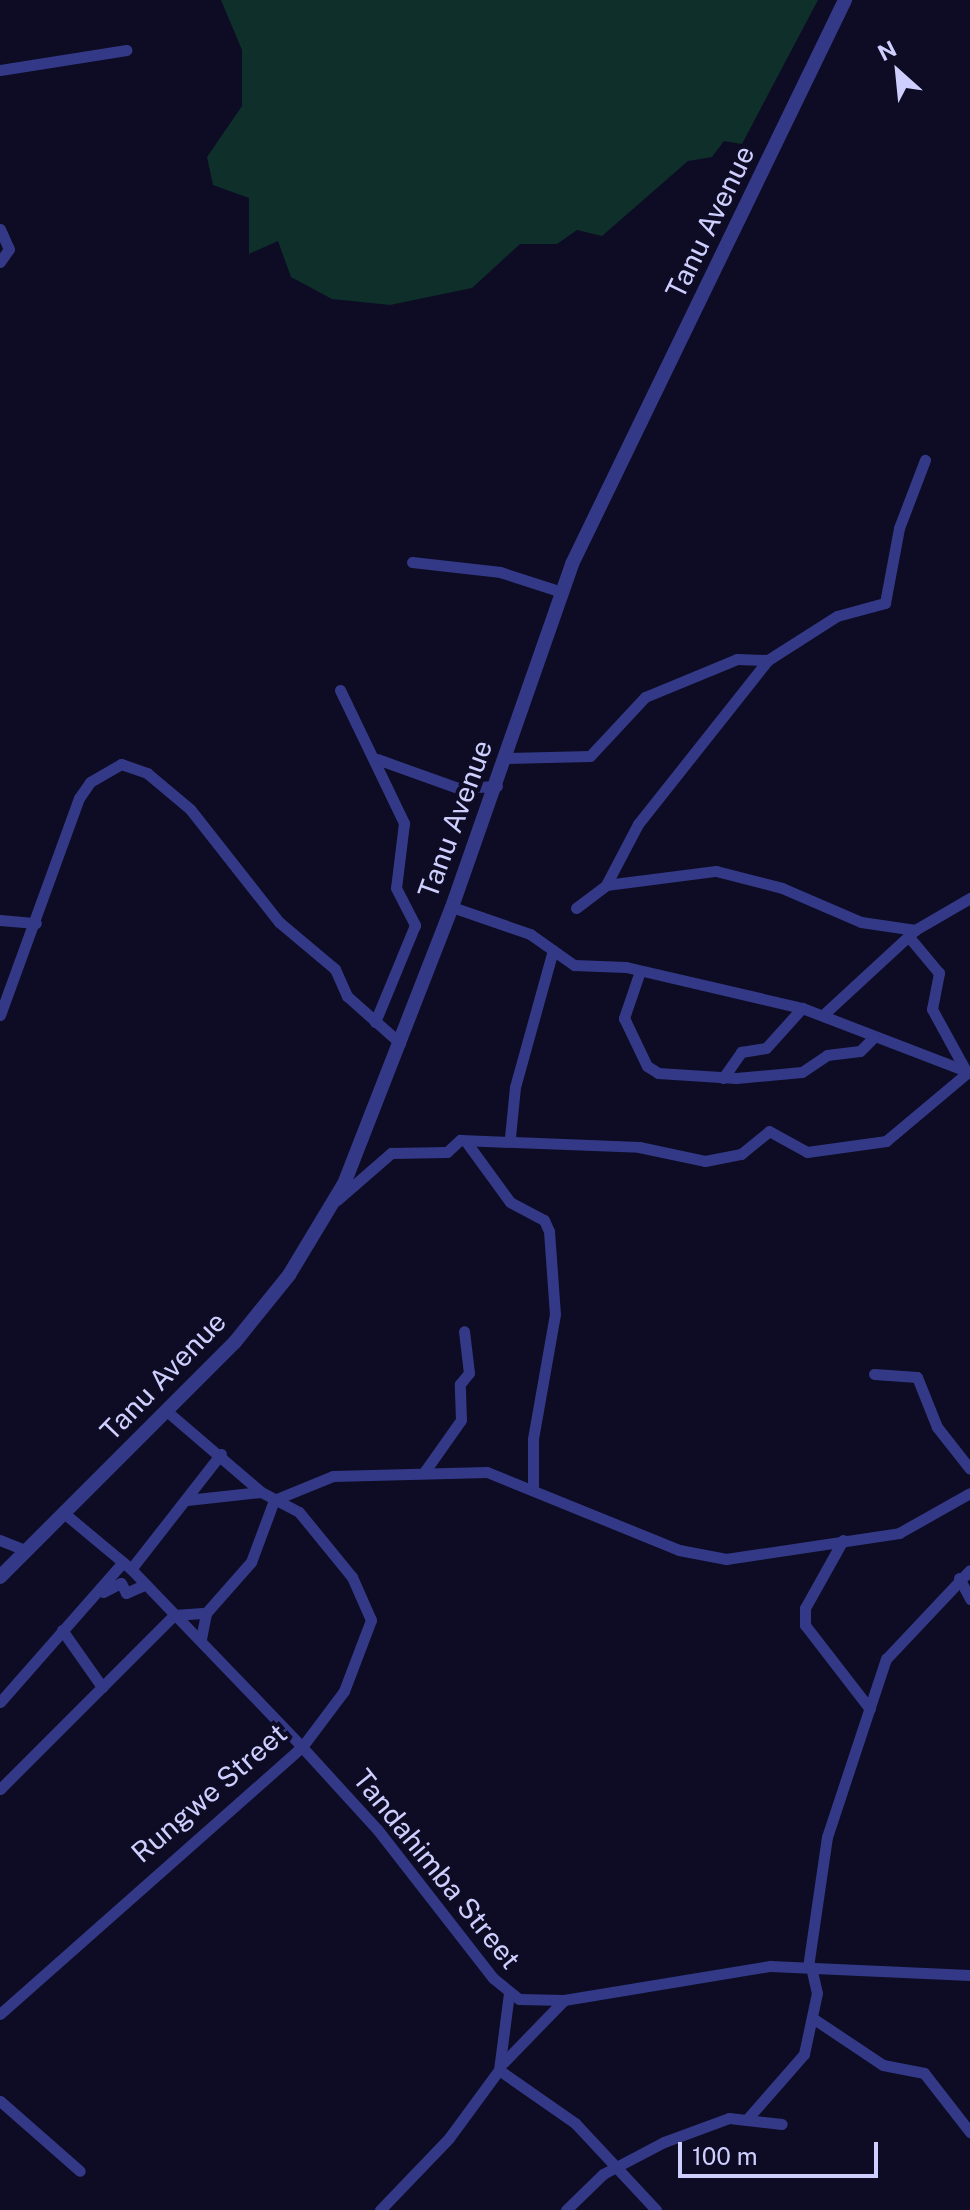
<!DOCTYPE html>
<style>
body{margin:0}
#map{position:relative;width:970px;height:2210px;overflow:hidden;background:#0d0c24;font-family:"Public Sans",sans-serif}
div>[style]{position:absolute}
[style*='--x']{left:calc(var(--x)*1px);top:calc(var(--y)*1px);width:calc(var(--w)*1px);rotate:calc(var(--a)*1deg)}
.green>*{inset:0;background:#0f2f2a}
.minor>*{height:11px;margin:-5.5px;padding:0 5.5px;transform-origin:5.5px;border-radius:5.5px;background:#333987}
.tertiary>*{height:14px;margin:-7px;padding:0 7px;transform-origin:7px;border-radius:7px;background:#333987}
span{translate:-50% -50%;white-space:nowrap;text-align:center;line-height:1.15;-webkit-text-stroke:8px #0d0c24;paint-order:stroke}
.street-label{font-size:28px;color:#cfcfff}
.north{position:absolute;left:858px;top:32px;width:80px;height:80px;-webkit-text-stroke:6px #0d0c24;paint-order:stroke;rotate:333deg;font-size:22px;font-weight:700;line-height:32px;text-align:center;color:#cfcfff}
.north::after{content:'';display:block;margin:auto;width:28px;height:36px;background:#cfcfff;clip-path:polygon(50% 0,100% 100%,50% 72%,0 100%)}
.scale{position:absolute;left:678px;top:2142px;width:200px;height:36px;box-sizing:border-box;border:4px solid #cfcfff;border-top:0;padding-left:10px;font-size:24px;line-height:28px;white-space:nowrap;color:#cfcfff;-webkit-text-stroke:6px #0d0c24;paint-order:stroke}
</style>
<div id="map">
<div class="green">
<i style="clip-path:polygon(221px 0,818px 0,742px 144px,724px 141px,712px 157px,688px 161px,602px 236px,577px 230px,557px 244px,520px 244px,472px 288px,390px 305px,332px 299px,291px 277px,278px 241px,249px 254px,249px 198px,213px 185px,207px 157px,242px 106px,242px 50px)"></i>
</div>
<div class="minor">
<i style="--x:0;--y:70;--w:128;--a:-9"></i>
<i style="--x:0;--y:229;--w:22;--a:66"></i>
<i style="--x:9;--y:249;--w:16;--a:125"></i>
<i style="--x:412;--y:562;--w:89;--a:6.5"></i>
<i style="--x:500;--y:572;--w:65;--a:17.9"></i>
<i style="--x:340;--y:690;--w:148;--a:64.3"></i>
<i style="--x:404;--y:823;--w:65;--a:97"></i>
<i style="--x:396;--y:888;--w:42;--a:62.8"></i>
<i style="--x:415;--y:925;--w:105;--a:112.4"></i>
<i style="--x:506;--y:758;--w:84;--a:-1.4"></i>
<i style="--x:590;--y:756;--w:81;--a:-47"></i>
<i style="--x:645;--y:697;--w:100;--a:-22.4"></i>
<i style="--x:737;--y:659;--w:31;--a:2"></i>
<i style="--x:377;--y:759;--w:86;--a:19.7"></i>
<i style="--x:458;--y:788;--w:39;--a:-3"></i>
<i style="--x:606;--y:885;--w:111;--a:-7.3"></i>
<i style="--x:716;--y:871;--w:68;--a:14.4"></i>
<i style="--x:782;--y:888;--w:86;--a:23.3"></i>
<i style="--x:861;--y:922;--w:55;--a:8.4"></i>
<i style="--x:452;--y:907;--w:83;--a:19.1"></i>
<i style="--x:530;--y:934;--w:54;--a:35.2"></i>
<i style="--x:574;--y:965;--w:52;--a:2.2"></i>
<i style="--x:626;--y:967;--w:181;--a:13.1"></i>
<i style="--x:802;--y:1008;--w:179;--a:21"></i>
<i style="--x:576;--y:908;--w:38;--a:-37"></i>
<i style="--x:606;--y:885;--w:69;--a:-62.3"></i>
<i style="--x:638;--y:824;--w:209;--a:-51.6"></i>
<i style="--x:768;--y:660;--w:82;--a:-32.5"></i>
<i style="--x:837;--y:616;--w:50;--a:-15.2"></i>
<i style="--x:885;--y:603;--w:76;--a:-79.4"></i>
<i style="--x:899;--y:528;--w:73;--a:-69.1"></i>
<i style="--x:0;--y:920;--w:36;--a:5"></i>
<i style="--x:640;--y:971;--w:50;--a:108.8"></i>
<i style="--x:624;--y:1018;--w:53;--a:64.4"></i>
<i style="--x:647;--y:1066;--w:13;--a:32"></i>
<i style="--x:658;--y:1073;--w:78;--a:3.7"></i>
<i style="--x:736;--y:1078;--w:66;--a:-5.2"></i>
<i style="--x:802;--y:1072;--w:30;--a:-34"></i>
<i style="--x:827;--y:1055;--w:33;--a:-7"></i>
<i style="--x:860;--y:1051;--w:20;--a:-45"></i>
<i style="--x:0;--y:1015;--w:231;--a:-70"></i>
<i style="--x:79;--y:798;--w:19;--a:-55"></i>
<i style="--x:90;--y:782;--w:36;--a:-30"></i>
<i style="--x:121;--y:764;--w:28;--a:19"></i>
<i style="--x:147;--y:773;--w:56;--a:39.9"></i>
<i style="--x:190;--y:809;--w:144;--a:51.8"></i>
<i style="--x:279;--y:922;--w:73;--a:40"></i>
<i style="--x:335;--y:969;--w:30;--a:66"></i>
<i style="--x:347;--y:996;--w:71;--a:41.6"></i>
<i style="--x:823;--y:1015;--w:125;--a:-42.7"></i>
<i style="--x:915;--y:930;--w:64;--a:-30.2"></i>
<i style="--x:723;--y:1078;--w:32;--a:-55"></i>
<i style="--x:741;--y:1052;--w:25;--a:-9"></i>
<i style="--x:766;--y:1048;--w:54;--a:-48"></i>
<i style="--x:510;--y:1137;--w:50;--a:-84.3"></i>
<i style="--x:515;--y:1087;--w:142;--a:-74.5"></i>
<i style="--x:467;--y:1143;--w:73;--a:53.9"></i>
<i style="--x:510;--y:1202;--w:38;--a:28"></i>
<i style="--x:544;--y:1220;--w:12;--a:66"></i>
<i style="--x:549;--y:1231;--w:83;--a:85.9"></i>
<i style="--x:555;--y:1314;--w:127;--a:100"></i>
<i style="--x:533;--y:1439;--w:51;--a:90"></i>
<i style="--x:337;--y:1200;--w:72;--a:-41"></i>
<i style="--x:391;--y:1153;--w:56;--a:-1"></i>
<i style="--x:447;--y:1152;--w:18;--a:-43"></i>
<i style="--x:460;--y:1140;--w:179;--a:2.2"></i>
<i style="--x:639;--y:1147;--w:67;--a:12"></i>
<i style="--x:705;--y:1161;--w:37;--a:-11"></i>
<i style="--x:741;--y:1154;--w:36;--a:-39"></i>
<i style="--x:769;--y:1131;--w:43;--a:28.9"></i>
<i style="--x:807;--y:1152;--w:80;--a:-7.9"></i>
<i style="--x:886;--y:1141;--w:106;--a:-40"></i>
<i style="--x:967;--y:1073;--w:73;--a:-118.7"></i>
<i style="--x:932;--y:1009;--w:37;--a:-79"></i>
<i style="--x:939;--y:973;--w:47;--a:-129.8"></i>
<i style="--x:874;--y:1374;--w:43;--a:4"></i>
<i style="--x:917;--y:1377;--w:54;--a:68.2"></i>
<i style="--x:937;--y:1427;--w:53;--a:51.8"></i>
<i style="--x:425;--y:1471;--w:62;--a:-54.8"></i>
<i style="--x:461;--y:1420;--w:36;--a:-92"></i>
<i style="--x:460;--y:1384;--w:14;--a:-51"></i>
<i style="--x:469;--y:1373;--w:42;--a:-96.8"></i>
<i style="--x:187;--y:1500;--w:74;--a:-6.2"></i>
<i style="--x:65;--y:1514;--w:86;--a:39.8"></i>
<i style="--x:131;--y:1569;--w:247;--a:46.1"></i>
<i style="--x:302;--y:1747;--w:111;--a:47.6"></i>
<i style="--x:377;--y:1829;--w:189;--a:52.1"></i>
<i style="--x:493;--y:1978;--w:33;--a:39"></i>
<i style="--x:519;--y:1999;--w:45;--a:1.3"></i>
<i style="--x:564;--y:2000;--w:209;--a:-9.4"></i>
<i style="--x:770;--y:1966;--w:200;--a:2.6"></i>
<i style="--x:0;--y:1540;--w:29;--a:22"></i>
<i style="--x:843;--y:1540;--w:78;--a:119.2"></i>
<i style="--x:805;--y:1608;--w:17;--a:90"></i>
<i style="--x:805;--y:1625;--w:106;--a:52.3"></i>
<i style="--x:131;--y:1569;--w:146;--a:-52"></i>
<i style="--x:959;--y:1578;--w:24;--a:62"></i>
<i style="--x:103;--y:1592;--w:20;--a:-27"></i>
<i style="--x:121;--y:1583;--w:11;--a:63"></i>
<i style="--x:126;--y:1593;--w:20;--a:-24"></i>
<i style="--x:62;--y:1630;--w:70;--a:54.9"></i>
<i style="--x:201;--y:1639;--w:26;--a:-79"></i>
<i style="--x:206;--y:1613;--w:68;--a:-48.6"></i>
<i style="--x:251;--y:1562;--w:66;--a:-69.6"></i>
<i style="--x:274;--y:1500;--w:64;--a:-22.1"></i>
<i style="--x:333;--y:1476;--w:154;--a:-1.5"></i>
<i style="--x:487;--y:1472;--w:207;--a:22.1"></i>
<i style="--x:679;--y:1550;--w:48;--a:10.8"></i>
<i style="--x:726;--y:1559;--w:175;--a:-8.5"></i>
<i style="--x:899;--y:1533;--w:81;--a:-29.4"></i>
<i style="--x:0;--y:1702;--w:186;--a:-48.7"></i>
<i style="--x:0;--y:1789;--w:246;--a:-45"></i>
<i style="--x:174;--y:1615;--w:32;--a:-4"></i>
<i style="--x:808;--y:1967;--w:131;--a:-81.7"></i>
<i style="--x:827;--y:1837;--w:188;--a:-71.7"></i>
<i style="--x:886;--y:1659;--w:122;--a:-46.7"></i>
<i style="--x:0;--y:2014;--w:403;--a:-41.5"></i>
<i style="--x:302;--y:1747;--w:70;--a:-53.1"></i>
<i style="--x:344;--y:1691;--w:76;--a:-69.2"></i>
<i style="--x:371;--y:1620;--w:47;--a:-113.8"></i>
<i style="--x:352;--y:1577;--w:84;--a:-129.2"></i>
<i style="--x:299;--y:1512;--w:43;--a:-152.2"></i>
<i style="--x:261;--y:1492;--w:120;--a:-139.4"></i>
<i style="--x:814;--y:2019;--w:83;--a:33.7"></i>
<i style="--x:883;--y:2065;--w:42;--a:11"></i>
<i style="--x:924;--y:2073;--w:75;--a:52.1"></i>
<i style="--x:503;--y:2063;--w:88;--a:-45.9"></i>
<i style="--x:499;--y:2070;--w:93;--a:34.9"></i>
<i style="--x:575;--y:2123;--w:119;--a:47"></i>
<i style="--x:0;--y:2101;--w:106;--a:41.2"></i>
<i style="--x:748;--y:2118;--w:85;--a:-48.8"></i>
<i style="--x:804;--y:2054;--w:62;--a:-78"></i>
<i style="--x:817;--y:1993;--w:27;--a:-103"></i>
<i style="--x:380;--y:2210;--w:100;--a:-46.2"></i>
<i style="--x:449;--y:2138;--w:84;--a:-53.7"></i>
<i style="--x:499;--y:2070;--w:78;--a:-82.6"></i>
<i style="--x:566;--y:2210;--w:52;--a:-44.2"></i>
<i style="--x:603;--y:2174;--w:69;--a:-27.7"></i>
<i style="--x:664;--y:2142;--w:69;--a:-20.3"></i>
<i style="--x:729;--y:2118;--w:53;--a:6.5"></i>
</div>
<div class="tertiary">
<i style="--x:0;--y:1577;--w:332;--a:-45"></i>
<i style="--x:235;--y:1342;--w:86;--a:-51.1"></i>
<i style="--x:289;--y:1275;--w:106;--a:-58.9"></i>
<i style="--x:344;--y:1184;--w:297;--a:-68.7"></i>
<i style="--x:452;--y:907;--w:363;--a:-70.7"></i>
<i style="--x:572;--y:564;--w:627;--a:-64.17"></i>
</div>
<div class="street-label">
<span style="left:710px;top:222px;rotate:-64deg">Tanu Avenue</span>
<span style="left:455px;top:819px;rotate:-70deg">Tanu Avenue</span>
<span style="left:163px;top:1376px;rotate:-46deg">Tanu Avenue</span>
<span style="left:209px;top:1793px;rotate:-41deg">Rungwe Street</span>
<span style="left:437px;top:1869px;rotate:51deg">Tandahimba Street</span>
</div>
<div class="north">N</div>
<div class="scale">100 m</div>
</div>
